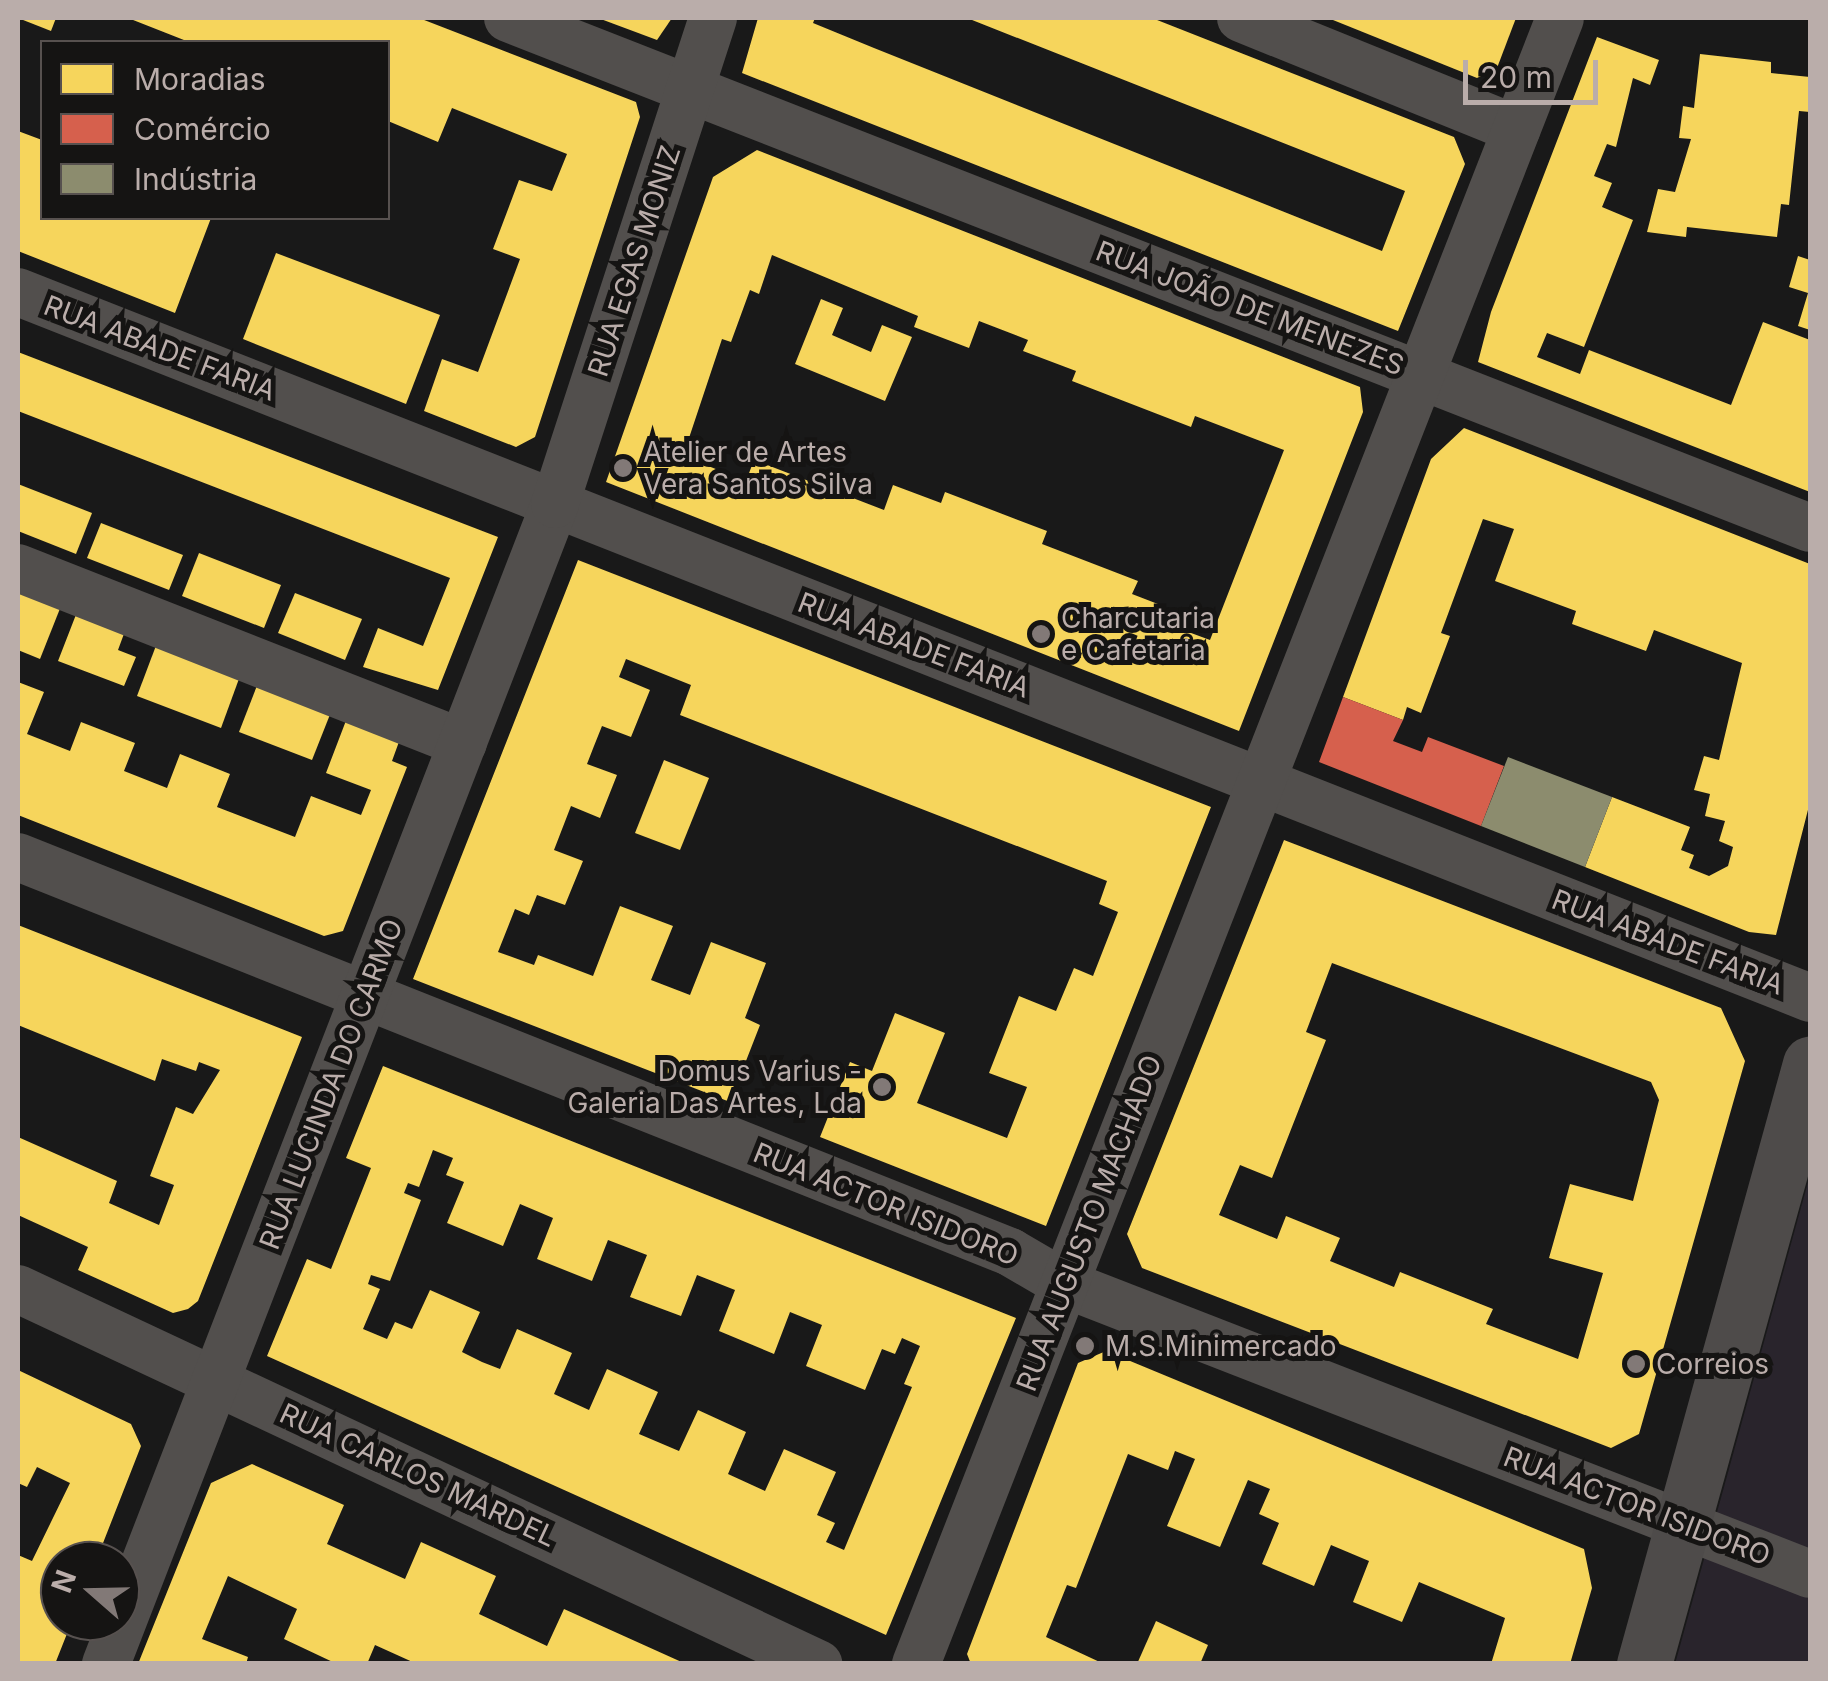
<!DOCTYPE html>
<meta charset="utf-8">
<style>
body{margin:0}
#map{position:relative;width:1828px;height:1681px;overflow:hidden;background:#191919;font-family:Inter,sans-serif}
div>[style]{position:absolute}
[style*='--x']{left:calc(var(--x)*1px);top:calc(var(--y)*1px);width:calc(var(--w)*1px);rotate:calc(var(--a)*1deg)}
.green>*{inset:0;background:#29242c}
.homes>*{inset:0;background:#f6d55c}
.shops>*{inset:0;background:#d6604d}
.industry>*{inset:0;background:#8c8c6e}
.minor>*{height:48px;margin:-24px;padding:0 24px;transform-origin:24px;border-radius:24px;background:#524f4d}
.major>*{height:55px;margin:-27.5px;padding:0 27.5px;transform-origin:27.5px;border-radius:27.5px;background:#4e4b4a}
.dots>*{width:28px;height:28px;translate:-50% -50%;box-sizing:border-box;border:5px solid #151413;border-radius:50%}
span{translate:-50% -50%;white-space:nowrap;text-align:center;line-height:1.15;-webkit-text-stroke:10px #151413;paint-order:stroke}
.street-label{font-size:28px;color:#baadaa}
.poi-label{font-size:28px;color:#baadaa}
.left{translate:0 -50%;text-align:left}
.right{translate:-100% -50%;text-align:right}
.frame{position:absolute;inset:0;border:20px solid #baadaa;pointer-events:none}
.legend{position:absolute;left:40px;top:40px;width:350px;height:180px;box-sizing:border-box;background:#151413;border:2px solid #57514f;margin:0;padding:12px 18px;list-style:none;font-size:30px;color:#baadaa}
.legend li{display:flex;align-items:center;gap:20px;height:50px}
.legend b{width:50px;border:2px solid #57514f}
.north{position:absolute;left:40px;top:1541px;width:100px;height:100px;box-sizing:border-box;background:#151413;border:2px solid #57514f;border-radius:50%;rotate:290deg;font-size:28px;font-weight:700;line-height:40px;text-align:center;color:#baadaa}
.north::after{content:'';display:block;margin:auto;width:35px;height:45px;background:#827977;clip-path:polygon(50% 0,100% 100%,50% 72%,0 100%)}
.scale{position:absolute;left:1463px;top:60px;width:135px;height:45px;box-sizing:border-box;border:5px solid #baadaa;border-top:0;padding-left:12px;font-size:30px;line-height:35px;white-space:nowrap;color:#baadaa;-webkit-text-stroke:8px #151413;paint-order:stroke}
</style>
<div id="map">
<div class="green">
<i style="clip-path:polygon(1810px 1175px,1810px 1663px,1675px 1664px,1724px 1487px)"></i>
</div>
<div class="homes">
<i style="clip-path:polygon(18px 18px,56px 18px,51px 31px)"></i>
<i style="clip-path:polygon(128px 18px,419px 18px,636px 102px,640px 117px,535px 437px,516px 447px,424px 411px,442px 359px,478px 372px,520px 259px,493px 249px,519px 180px,552px 191px,567px 154px,452px 108px,438px 142px,388px 121px,388px 42px,189px 42px)"></i>
<i style="clip-path:polygon(598px 18px,672px 18px,657px 40px)"></i>
<i style="clip-path:polygon(758px 18px,815px 18px,813px 23px,874px 48px,1382px 251px,1405px 191px,967px 18px,1152px 18px,1454px 137px,1465px 164px,1398px 331px,742px 73px)"></i>
<i style="clip-path:polygon(1328px 18px,1516px 18px,1497px 68px,1477px 78px)"></i>
<i style="clip-path:polygon(1597px 37px,1659px 60px,1650px 85px,1633px 78px,1616px 147px,1607px 144px,1594px 176px,1612px 183px,1602px 207px,1633px 220px,1584px 347px,1547px 333px,1537px 357px,1580px 374px,1589px 350px,1731px 405px,1763px 322px,1810px 340px,1810px 492px,1478px 362px,1491px 312px)"></i>
<i style="clip-path:polygon(1700px 54px,1771px 62px,1771px 73px,1810px 77px,1810px 112px,1799px 111px,1789px 205px,1781px 204px,1777px 237px,1687px 227px,1686px 237px,1647px 232px,1658px 189px,1675px 192px,1691px 139px,1679px 138px,1683px 106px,1694px 108px)"></i>
<i style="clip-path:polygon(18px 131px,42px 140px,42px 218px,211px 218px,175px 313px,18px 251px)"></i>
<i style="clip-path:polygon(evenodd,757px 150px,1360px 387px,1363px 412px,1239px 731px,606px 482px,713px 177px,757px 150px,772px 255px,918px 316px,914px 327px,969px 348px,979px 321px,1028px 340px,1023px 351px,1076px 371px,1072px 381px,1191px 427px,1195px 416px,1284px 450px,1210px 640px,1183px 630px,1189px 616px,1132px 594px,1138px 581px,1042px 544px,1047px 531px,945px 492px,941px 503px,893px 485px,884px 510px,754px 460px,746px 481px,683px 456px,722px 339px,731px 342px,750px 290px,759px 294px,772px 255px)"></i>
<i style="clip-path:polygon(276px 253px,440px 315px,406px 404px,243px 339px)"></i>
<i style="clip-path:polygon(1798px 256px,1810px 260px,1810px 330px,1798px 326px,1808px 293px,1789px 287px)"></i>
<i style="clip-path:polygon(821px 299px,843px 308px,832px 335px,871px 352px,882px 325px,912px 337px,885px 401px,795px 364px)"></i>
<i style="clip-path:polygon(18px 352px,498px 537px,438px 690px,363px 667px,378px 628px,423px 646px,450px 578px,18px 411px)"></i>
<i style="clip-path:polygon(1464px 428px,1810px 564px,1810px 802px,1776px 935px,1749px 932px,1585px 867px,1612px 797px,1690px 827px,1681px 850px,1694px 855px,1689px 868px,1709px 876px,1728px 866px,1733px 847px,1719px 841px,1725px 821px,1705px 816px,1710px 794px,1694px 790px,1704px 756px,1719px 760px,1742px 663px,1654px 630px,1646px 651px,1572px 624px,1576px 611px,1495px 581px,1514px 529px,1483px 519px,1441px 633px,1450px 636px,1421px 713px,1407px 707px,1403px 720px,1343px 697px,1431px 459px)"></i>
<i style="clip-path:polygon(18px 484px,92px 513px,76px 554px,18px 531px)"></i>
<i style="clip-path:polygon(101px 523px,183px 555px,169px 590px,87px 558px)"></i>
<i style="clip-path:polygon(199px 553px,281px 585px,264px 628px,182px 596px)"></i>
<i style="clip-path:polygon(578px 560px,1211px 807px,1046px 1226px,820px 1137px,850px 1062px,872px 1071px,895px 1013px,945px 1033px,917px 1103px,1007px 1138px,1027px 1087px,989px 1073px,1019px 996px,1056px 1011px,1074px 968px,1093px 976px,1118px 912px,1099px 904px,1107px 881px,680px 715px,691px 685px,626px 659px,619px 677px,650px 690px,631px 737px,602px 726px,594px 746px,587px 764px,617px 775px,600px 818px,571px 806px,554px 850px,583px 861px,565px 905px,537px 895px,529px 915px,515px 909px,498px 952px,534px 965px,538px 955px,593px 976px,620px 906px,673px 926px,651px 980px,690px 995px,711px 942px,766px 963px,745px 1018px,760px 1025px,730px 1102px,413px 979px)"></i>
<i style="clip-path:polygon(18px 589px,61px 606px,40px 659px,18px 650px)"></i>
<i style="clip-path:polygon(295px 593px,362px 619px,345px 660px,278px 633px)"></i>
<i style="clip-path:polygon(77px 612px,125px 631px,118px 650px,136px 657px,124px 686px,58px 661px)"></i>
<i style="clip-path:polygon(157px 643px,240px 676px,221px 728px,137px 696px)"></i>
<i style="clip-path:polygon(18px 682px,44px 692px,27px 734px,70px 751px,81px 722px,135px 743px,124px 771px,167px 788px,180px 754px,230px 774px,217px 807px,295px 837px,311px 796px,361px 815px,371px 790px,326px 773px,347px 718px,400px 739px,392px 761px,407px 767px,343px 931px,324px 936px,18px 815px)"></i>
<i style="clip-path:polygon(258px 683px,331px 712px,312px 760px,239px 732px)"></i>
<i style="clip-path:polygon(664px 760px,709px 778px,680px 850px,635px 833px)"></i>
<i style="clip-path:polygon(evenodd,1284px 840px,1721px 1008px,1745px 1061px,1639px 1434px,1611px 1448px,1142px 1268px,1127px 1234px,1284px 840px,1332px 963px,1651px 1082px,1659px 1100px,1633px 1201px,1570px 1184px,1549px 1258px,1603px 1273px,1578px 1359px,1486px 1324px,1493px 1309px,1400px 1272px,1394px 1287px,1330px 1261px,1340px 1238px,1286px 1216px,1277px 1239px,1219px 1215px,1240px 1165px,1272px 1178px,1326px 1040px,1306px 1032px,1332px 963px)"></i>
<i style="clip-path:polygon(18px 925px,302px 1037px,198px 1301px,188px 1309px,173px 1313px,78px 1270px,88px 1247px,18px 1215px,18px 1137px,117px 1181px,109px 1203px,159px 1225px,174px 1185px,150px 1176px,176px 1107px,193px 1114px,220px 1070px,199px 1062px,196px 1071px,162px 1059px,155px 1081px,18px 1025px)"></i>
<i style="clip-path:polygon(evenodd,383px 1066px,1016px 1318px,886px 1635px,267px 1356px,307px 1259px,331px 1269px,371px 1168px,346px 1158px,383px 1066px,433px 1150px,453px 1158px,446px 1175px,464px 1182px,447px 1223px,503px 1246px,520px 1204px,553px 1218px,537px 1259px,592px 1281px,608px 1240px,647px 1255px,630px 1297px,681px 1316px,697px 1275px,735px 1290px,719px 1331px,774px 1354px,790px 1312px,822px 1325px,806px 1366px,865px 1390px,882px 1349px,895px 1354px,902px 1338px,920px 1346px,904px 1384px,912px 1387px,844px 1550px,826px 1542px,835px 1523px,817px 1515px,836px 1472px,784px 1449px,765px 1491px,728px 1474px,746px 1432px,698px 1410px,679px 1451px,639px 1434px,658px 1392px,607px 1369px,589px 1410px,554px 1394px,572px 1353px,517px 1329px,500px 1369px,482px 1362px,462px 1352px,480px 1312px,430px 1290px,412px 1329px,395px 1322px,387px 1339px,363px 1329px,380px 1289px,368px 1284px,371px 1275px,390px 1281px,421px 1200px,404px 1193px,408px 1183px,419px 1187px,433px 1150px)"></i>
<i style="clip-path:polygon(1106px 1351px,1584px 1549px,1592px 1588px,1570px 1664px,1491px 1664px,1505px 1618px,1419px 1582px,1402px 1622px,1353px 1602px,1369px 1561px,1331px 1545px,1314px 1586px,1262px 1564px,1279px 1523px,1259px 1514px,1270px 1489px,1248px 1480px,1220px 1547px,1167px 1526px,1195px 1459px,1175px 1451px,1168px 1470px,1128px 1454px,1076px 1588px,1067px 1585px,1046px 1637px,1104px 1664px,971px 1664px,967px 1654px,1078px 1363px)"></i>
<i style="clip-path:polygon(18px 1370px,131px 1424px,141px 1446px,96px 1561px,60px 1561px,60px 1621px,72px 1621px,55px 1664px,18px 1664px,18px 1555px,32px 1561px,70px 1483px,37px 1467px,27px 1487px,18px 1483px)"></i>
<i style="clip-path:polygon(252px 1464px,344px 1505px,327px 1544px,405px 1579px,421px 1542px,496px 1576px,479px 1614px,547px 1646px,564px 1609px,686px 1664px,417px 1664px,375px 1645px,367px 1664px,337px 1664px,284px 1639px,297px 1609px,228px 1576px,202px 1639px,248px 1657px,246px 1664px,138px 1664px,211px 1483px)"></i>
<i style="clip-path:polygon(1156px 1621px,1208px 1645px,1200px 1664px,1137px 1664px)"></i>
</div>
<div class="shops">
<i style="clip-path:polygon(1343px 697px,1403px 720px,1393px 741px,1422px 752px,1428px 737px,1504px 766px,1481px 826px,1319px 762px)"></i>
</div>
<div class="industry">
<i style="clip-path:polygon(1508px 757px,1612px 797px,1585px 867px,1481px 826px)"></i>
</div>
<div class="minor">
<i style="--x:508;--y:18;--w:1398;--a:21.39"></i>
<i style="--x:1241;--y:18;--w:297;--a:22"></i>
<i style="--x:18;--y:292;--w:1926;--a:21.5"></i>
<i style="--x:18;--y:568;--w:478;--a:21.5"></i>
<i style="--x:18;--y:857;--w:1068;--a:21.71"></i>
<i style="--x:1010;--y:1252;--w:64;--a:30.2"></i>
<i style="--x:1065;--y:1284;--w:799;--a:21.27"></i>
<i style="--x:18;--y:1289;--w:884;--a:25.11"></i>
<i style="--x:106;--y:1664;--w:1244;--a:-68.84"></i>
<i style="--x:555;--y:504;--w:511;--a:-71.99"></i>
<i style="--x:916;--y:1664;--w:1767;--a:-68.63"></i>
</div>
<div class="major">
<i style="--x:1644;--y:1664;--w:623;--a:-74.54"></i>
</div>
<div class="dots">
<i style="left:623px;top:468px;background:#827977"></i>
<i style="left:1041px;top:634px;background:#827977"></i>
<i style="left:882px;top:1087px;background:#827977"></i>
<i style="left:1085px;top:1346px;background:#827977"></i>
<i style="left:1636px;top:1364px;background:#827977"></i>
</div>
<div class="street-label">
<span style="left:634px;top:261px;rotate:-72deg">RUA EGAS MONIZ</span>
<span style="left:1250px;top:308px;rotate:21deg">RUA JOÃO DE MENEZES</span>
<span style="left:160px;top:348px;rotate:21deg">RUA ABADE FARIA</span>
<span style="left:914px;top:645px;rotate:21deg">RUA ABADE FARIA</span>
<span style="left:1668px;top:942px;rotate:21deg">RUA ABADE FARIA</span>
<span style="left:331px;top:1084px;rotate:-69deg">RUA LUCINDA DO CARMO</span>
<span style="left:886px;top:1204px;rotate:22deg">RUA ACTOR ISIDORO</span>
<span style="left:1089px;top:1223px;rotate:-69deg">RUA AUGUSTO MACHADO</span>
<span style="left:418px;top:1475px;rotate:25deg">RUA CARLOS MARDEL</span>
<span style="left:1637px;top:1506px;rotate:21deg">RUA ACTOR ISIDORO</span>
</div>
<div class="poi-label">
<span class="left" style="left:643px;top:468px">Atelier de Artes<br>Vera Santos Silva</span>
<span class="left" style="left:1061px;top:634px">Charcutaria<br>e Cafetaria</span>
<span class="right" style="left:862px;top:1087px">Domus Varius -<br>Galeria Das Artes, Lda</span>
<span class="left" style="left:1105px;top:1346px">M.S.Minimercado</span>
<span class="left" style="left:1656px;top:1364px">Correios</span>
</div>
<div class="frame"></div>
<ul class="legend">
<li><b style="height:28px;background:#f6d55c"></b>Moradias</li>
<li><b style="height:28px;background:#d6604d"></b>Comércio</li>
<li><b style="height:28px;background:#8c8c6e"></b>Indústria</li>
</ul>
<div class="north">N</div>
<div class="scale">20 m</div>
</div>
